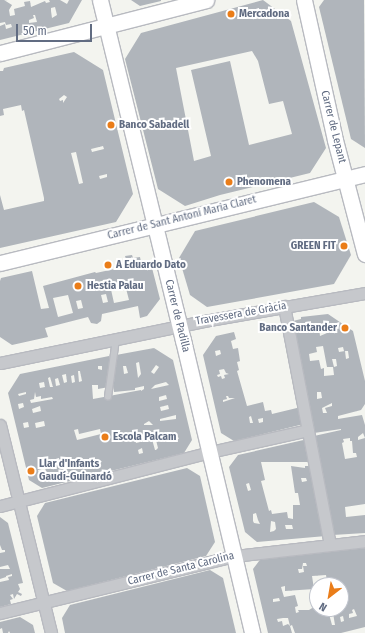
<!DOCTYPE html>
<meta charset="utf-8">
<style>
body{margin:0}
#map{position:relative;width:365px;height:633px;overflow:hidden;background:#f3f4ef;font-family:"Fira Sans Condensed",sans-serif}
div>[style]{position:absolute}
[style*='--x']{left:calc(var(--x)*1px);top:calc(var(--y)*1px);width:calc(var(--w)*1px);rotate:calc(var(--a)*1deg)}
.building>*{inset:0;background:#b0b5bb}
.roads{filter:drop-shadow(1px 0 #b8bac0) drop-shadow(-1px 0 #b8bac0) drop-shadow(0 1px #b8bac0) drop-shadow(0 -1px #b8bac0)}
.lane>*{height:5.5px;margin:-2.75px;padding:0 2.75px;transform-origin:2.75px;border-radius:2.75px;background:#c6c8cc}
.street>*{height:11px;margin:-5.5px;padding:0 5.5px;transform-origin:5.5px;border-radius:5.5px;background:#c6c8cc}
.secondary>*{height:15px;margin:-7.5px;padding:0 7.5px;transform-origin:7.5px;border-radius:7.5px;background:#fff}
.dots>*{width:11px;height:11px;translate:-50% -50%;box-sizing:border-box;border:2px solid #fff;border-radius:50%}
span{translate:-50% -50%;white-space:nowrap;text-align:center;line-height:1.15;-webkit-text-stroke:4px #fff;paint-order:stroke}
.poi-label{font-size:11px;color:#616c82;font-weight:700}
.left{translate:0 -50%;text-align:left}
.right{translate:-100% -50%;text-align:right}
.street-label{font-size:11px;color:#616c82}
.north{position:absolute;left:309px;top:577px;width:40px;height:40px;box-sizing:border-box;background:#fff;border:1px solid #c0c4cd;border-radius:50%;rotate:211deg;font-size:11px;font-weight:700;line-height:16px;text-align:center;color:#616c82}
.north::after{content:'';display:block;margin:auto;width:14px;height:18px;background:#ea7d19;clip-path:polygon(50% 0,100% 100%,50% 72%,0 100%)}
.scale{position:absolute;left:16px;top:24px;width:76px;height:18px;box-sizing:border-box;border:2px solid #616c82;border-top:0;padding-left:5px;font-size:12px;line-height:14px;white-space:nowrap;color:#616c82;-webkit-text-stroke:3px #fff;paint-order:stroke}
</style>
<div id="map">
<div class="building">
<i style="clip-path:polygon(evenodd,0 0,4px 0,12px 5px,9px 10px,10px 16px,15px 15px,14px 9px,25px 6px,24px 2px,30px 1px,31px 7px,45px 1px,46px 3px,50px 2px,49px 0,60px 0,67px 4px,69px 0,82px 0,69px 23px,0 40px,0 26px,5px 24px,6px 29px,12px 27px,11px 24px,6px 25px,5px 22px,0 23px,0 0,55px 7px,57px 15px,52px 18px,51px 11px,51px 8px,55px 7px,0 0,33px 15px,35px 15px,37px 22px,29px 23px,29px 20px,34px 18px,33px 15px)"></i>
<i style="clip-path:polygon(131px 0,161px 0,161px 1px,140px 6px)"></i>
<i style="clip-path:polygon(evenodd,263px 0,291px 21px,326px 148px,310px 173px,220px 195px,185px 206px,158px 189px,125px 59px,141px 33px,263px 0,252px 51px,258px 61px,269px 104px,283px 101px,292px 134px,249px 145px,230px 61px,191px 70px,211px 156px,194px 161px,176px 68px,252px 51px)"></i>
<i style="clip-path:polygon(324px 0,364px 0,365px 148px,351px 139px,319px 7px)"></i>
<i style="clip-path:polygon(evenodd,74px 52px,103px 70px,133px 194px,116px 222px,0 248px,0 195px,4px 210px,44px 201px,44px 198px,24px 110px,22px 111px,21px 105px,3px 109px,4px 115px,0 116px,0 71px,3px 71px,4px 68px,74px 52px,64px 95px,67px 97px,63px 103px,63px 100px,60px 101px,59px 99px,64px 95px,74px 52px,103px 146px,104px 149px,92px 152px,91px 149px,103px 146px,74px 52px,76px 152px,83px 183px,79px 184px,71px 153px,76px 152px,74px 52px,107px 174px,107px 177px,100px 179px,99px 176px,107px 174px)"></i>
<i style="clip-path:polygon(314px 202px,339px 217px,351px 255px,334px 284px,207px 307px,190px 295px,179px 258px,195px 231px)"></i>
<i style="clip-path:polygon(evenodd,132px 255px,133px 258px,140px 257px,141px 262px,147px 261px,151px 264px,160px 299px,147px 316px,140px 318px,138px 306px,102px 314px,101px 321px,97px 324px,91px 323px,88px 317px,45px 328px,48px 337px,12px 345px,0 337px,0 281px,1px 278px,32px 271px,41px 309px,49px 308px,43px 286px,95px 272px,96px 273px,128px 266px,125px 256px,132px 255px,124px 281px,129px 300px,114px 303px,110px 285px,124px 281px,132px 255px,106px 294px,108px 302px,103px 303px,101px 295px,106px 294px,132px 255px,68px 295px,73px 313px,58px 317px,53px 298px,68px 295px,132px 255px,81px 300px,83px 308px,78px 309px,76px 301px,81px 300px)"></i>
<i style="clip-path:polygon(evenodd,328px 314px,353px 331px,365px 381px,365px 404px,361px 410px,338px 416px,338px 419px,362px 415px,365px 425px,365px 504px,345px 507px,346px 517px,365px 515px,365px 533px,333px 535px,328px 510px,330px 510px,314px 436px,341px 430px,341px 429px,314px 433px,293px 321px,301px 319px,301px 317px,328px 314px,319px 328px,325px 328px,327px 333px,320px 336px,319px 328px,328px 314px,323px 346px,327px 367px,333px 367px,334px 375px,324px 376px,324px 368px,321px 369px,319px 360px,310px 361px,309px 354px,317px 352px,316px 347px,323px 346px,328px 314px,343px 347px,344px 351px,348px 351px,349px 358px,346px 359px,345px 351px,339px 352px,338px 348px,343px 347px,328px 314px,332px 359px,336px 359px,337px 366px,334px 367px,332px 359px,328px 314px,317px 392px,321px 392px,322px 398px,317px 399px,317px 392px,328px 314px,332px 403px,332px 406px,325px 408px,327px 413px,323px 413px,322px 408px,332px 403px,328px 314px,363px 433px,365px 438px,358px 440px,358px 437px,363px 433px,328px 314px,350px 438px,350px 441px,352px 441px,353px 453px,356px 453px,357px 457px,345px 459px,342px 443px,344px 442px,343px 439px,350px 438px)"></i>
<i style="clip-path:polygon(evenodd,234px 332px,236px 339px,231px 341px,233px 349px,238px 348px,240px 361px,237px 362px,239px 370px,237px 371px,247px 406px,263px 402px,265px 411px,271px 410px,272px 414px,301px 407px,304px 424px,234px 441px,221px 433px,203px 355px,216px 336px,234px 332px,220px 350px,221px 354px,216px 356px,215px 351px,220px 350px,234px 332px,224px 369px,226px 373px,229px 374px,224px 375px,225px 378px,222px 379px,221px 376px,218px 377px,217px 375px,220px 374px,219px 370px,224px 369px,234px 332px,226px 396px,228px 396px,229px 398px,235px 398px,223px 402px,223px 400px,227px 399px,226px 396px,234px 332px,251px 416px,253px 423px,250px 423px,249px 417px,251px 416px,234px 332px,263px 418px,263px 422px,259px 423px,258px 419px,263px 418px)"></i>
<i style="clip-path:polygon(evenodd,154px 348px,173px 360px,192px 440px,184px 453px,42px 488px,29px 480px,8px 393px,20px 374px,109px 356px,109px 387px,98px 389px,98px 385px,92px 385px,93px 399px,141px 390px,141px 391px,144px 389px,144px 386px,135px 388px,135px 390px,114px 392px,113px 386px,116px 355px,154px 348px,139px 362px,141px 374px,138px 378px,136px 363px,139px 362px,154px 348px,156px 365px,159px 367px,154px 374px,151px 372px,156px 365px,154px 348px,98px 366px,102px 366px,102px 370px,98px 369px,98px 366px,154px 348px,123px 366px,126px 366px,128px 373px,124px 374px,123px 366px,154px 348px,78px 371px,80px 371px,82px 381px,79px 382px,78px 371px,154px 348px,66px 374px,67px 382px,64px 383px,62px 375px,66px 374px,154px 348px,74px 375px,75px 382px,72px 383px,71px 376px,74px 375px,154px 348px,50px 377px,53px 387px,50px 387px,48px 378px,50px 377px,154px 348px,58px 378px,60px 385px,56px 386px,55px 379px,58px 378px,154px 348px,44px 382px,45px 387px,40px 388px,39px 383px,44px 382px,154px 348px,166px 382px,169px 385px,151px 389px,155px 385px,166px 382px,154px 348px,26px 392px,26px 394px,19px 396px,18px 394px,26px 392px,154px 348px,35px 392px,36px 397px,41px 396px,41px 399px,52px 397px,53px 399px,31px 403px,30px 400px,34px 399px,35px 392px,154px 348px,166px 395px,167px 399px,159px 401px,159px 397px,166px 395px,154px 348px,23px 403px,24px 407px,19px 409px,18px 404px,23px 403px,154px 348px,168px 405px,169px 409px,161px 411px,160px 407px,168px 405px,154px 348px,40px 406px,41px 411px,33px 413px,32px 409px,40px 406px,154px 348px,176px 415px,176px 419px,160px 421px,160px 419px,176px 415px,154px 348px,44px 421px,45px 426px,36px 428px,35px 423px,44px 421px,154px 348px,149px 421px,153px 425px,144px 425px,144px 424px,149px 421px,154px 348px,28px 422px,29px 427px,24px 428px,23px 423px,28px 422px,154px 348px,78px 429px,79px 434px,100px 429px,101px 434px,77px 440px,74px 430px,78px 429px,154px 348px,150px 432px,153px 436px,155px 436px,158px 448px,156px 450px,155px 450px,150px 432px,154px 348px,168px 432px,179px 438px,176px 442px,166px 435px,168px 432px,154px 348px,138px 435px,140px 442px,136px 443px,134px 436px,138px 435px,154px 348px,142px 448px,143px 453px,139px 454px,138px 450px,142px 448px,154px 348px,45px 468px,47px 474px,39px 475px,38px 470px,45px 468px)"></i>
<i style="clip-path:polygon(evenodd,308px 439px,312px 462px,261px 462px,265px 480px,261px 481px,269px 511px,271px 510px,272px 514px,287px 512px,288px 518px,293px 519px,293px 505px,300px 505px,298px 493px,295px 493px,291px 466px,305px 468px,305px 466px,313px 466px,326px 536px,257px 542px,245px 532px,229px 467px,238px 455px,308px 439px,301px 478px,306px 478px,307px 481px,302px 482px,301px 478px,308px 439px,249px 483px,251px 490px,248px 491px,246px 484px,249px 483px,308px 439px,256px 513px,258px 520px,260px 524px,254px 523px,253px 521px,253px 514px,256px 513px,308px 439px,271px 521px,275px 522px,276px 529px,274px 531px,270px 532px,271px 521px,308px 439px,285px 525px,292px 525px,293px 529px,286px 529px,285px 525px)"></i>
<i style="clip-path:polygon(187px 468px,200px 476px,215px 542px,206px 556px,67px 591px,53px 583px,37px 516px,45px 503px)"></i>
<i style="clip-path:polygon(0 517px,8px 523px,23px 583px,18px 584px,20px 589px,18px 592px,22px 594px,21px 596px,17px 594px,14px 599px,13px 594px,10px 595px,13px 599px,10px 600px,11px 604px,0 607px,0 582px,9px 580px,8px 577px,12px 576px,12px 574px,6px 576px,6px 577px,0 579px,0 569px,10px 569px,8px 565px,0 567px,0 553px,5px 552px,5px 550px,2px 550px,0 545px)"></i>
<i style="clip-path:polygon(evenodd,365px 548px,365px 627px,341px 633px,295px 633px,292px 625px,290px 626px,288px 618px,283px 618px,277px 619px,278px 622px,282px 621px,283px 626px,288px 624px,290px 626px,292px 633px,268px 633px,253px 569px,262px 557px,365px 548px,303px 563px,306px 563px,307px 566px,303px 566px,304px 572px,299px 573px,298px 569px,302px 569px,303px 563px,365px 548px,326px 575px,327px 582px,334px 581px,334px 585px,341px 585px,341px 609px,317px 609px,317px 605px,309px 610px,298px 610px,299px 612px,296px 613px,295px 607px,298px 606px,295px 595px,284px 597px,281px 587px,285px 586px,285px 591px,314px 589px,312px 576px,326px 575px,365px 548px,279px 598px,280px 601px,273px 602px,273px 599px,279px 598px,365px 548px,354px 609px,357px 616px,349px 618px,349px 614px,353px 613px,352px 610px,354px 609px,365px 548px,333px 613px,335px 625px,332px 625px,329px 614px,333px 613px,365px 548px,343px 616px,344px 621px,341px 622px,340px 617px,343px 616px)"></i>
<i style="clip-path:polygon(210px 570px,223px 578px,236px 633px,65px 633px,62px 618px,70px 605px)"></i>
<i style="clip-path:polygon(20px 617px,33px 625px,35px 633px,10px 633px,9px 631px,8px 633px,3px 633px,2px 628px,0 629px,0 622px)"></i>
</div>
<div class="roads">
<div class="lane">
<i style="--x:108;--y:397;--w:59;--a:-82.1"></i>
</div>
<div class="street">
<i style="--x:284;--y:306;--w:242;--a:79.1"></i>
<i style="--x:0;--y:363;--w:214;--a:-11.6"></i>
<i style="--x:210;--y:320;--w:157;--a:-9.9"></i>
<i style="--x:0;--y:425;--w:214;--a:76.2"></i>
<i style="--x:0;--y:506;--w:217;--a:-14.4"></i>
<i style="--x:210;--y:452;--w:100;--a:-12.7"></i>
<i style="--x:0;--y:613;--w:241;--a:-13.7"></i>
<i style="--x:234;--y:556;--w:132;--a:-6.5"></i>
</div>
<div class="secondary">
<i style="--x:100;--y:0;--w:350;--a:76.3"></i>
<i style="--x:183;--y:340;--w:301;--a:76.7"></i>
<i style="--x:304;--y:0;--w:143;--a:77.5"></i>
<i style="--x:335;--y:140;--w:118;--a:75.3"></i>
<i style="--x:0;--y:53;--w:213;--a:-14.4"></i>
<i style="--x:0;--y:263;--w:376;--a:-13.7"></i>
</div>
</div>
<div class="dots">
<i style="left:231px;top:14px;background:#ea7d19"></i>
<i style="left:111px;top:125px;background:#ea7d19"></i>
<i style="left:229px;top:182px;background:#ea7d19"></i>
<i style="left:344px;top:246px;background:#ea7d19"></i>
<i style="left:108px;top:265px;background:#ea7d19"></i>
<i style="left:78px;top:286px;background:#ea7d19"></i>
<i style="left:345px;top:328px;background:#ea7d19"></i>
<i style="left:105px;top:437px;background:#ea7d19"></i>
<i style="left:31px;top:471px;background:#ea7d19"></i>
</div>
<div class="poi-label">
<span class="left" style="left:239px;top:14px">Mercadona</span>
<span class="left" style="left:119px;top:125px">Banco Sabadell</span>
<span class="left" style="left:237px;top:182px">Phenomena</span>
<span class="right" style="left:336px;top:246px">GREEN FIT</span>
<span class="left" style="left:116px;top:265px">A Eduardo Dato</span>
<span class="left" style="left:87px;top:286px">Hestia Palau</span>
<span class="right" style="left:337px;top:328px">Banco Santander</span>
<span class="left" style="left:113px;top:437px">Escola Palcam</span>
<span class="left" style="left:39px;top:471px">Llar d'Infants<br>Gaudí-Guinardó</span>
</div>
<div class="street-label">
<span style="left:333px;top:127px;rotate:76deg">Carrer de Lepant</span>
<span style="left:182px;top:218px;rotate:-14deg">Carrer de Sant Antoni Maria Claret</span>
<span style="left:241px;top:314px;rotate:-10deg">Travessera de Gràcia</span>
<span style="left:177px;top:316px;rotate:76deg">Carrer de Padilla</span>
<span style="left:181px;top:569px;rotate:-14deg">Carrer de Santa Carolina</span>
</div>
<div class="north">N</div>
<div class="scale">50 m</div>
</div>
